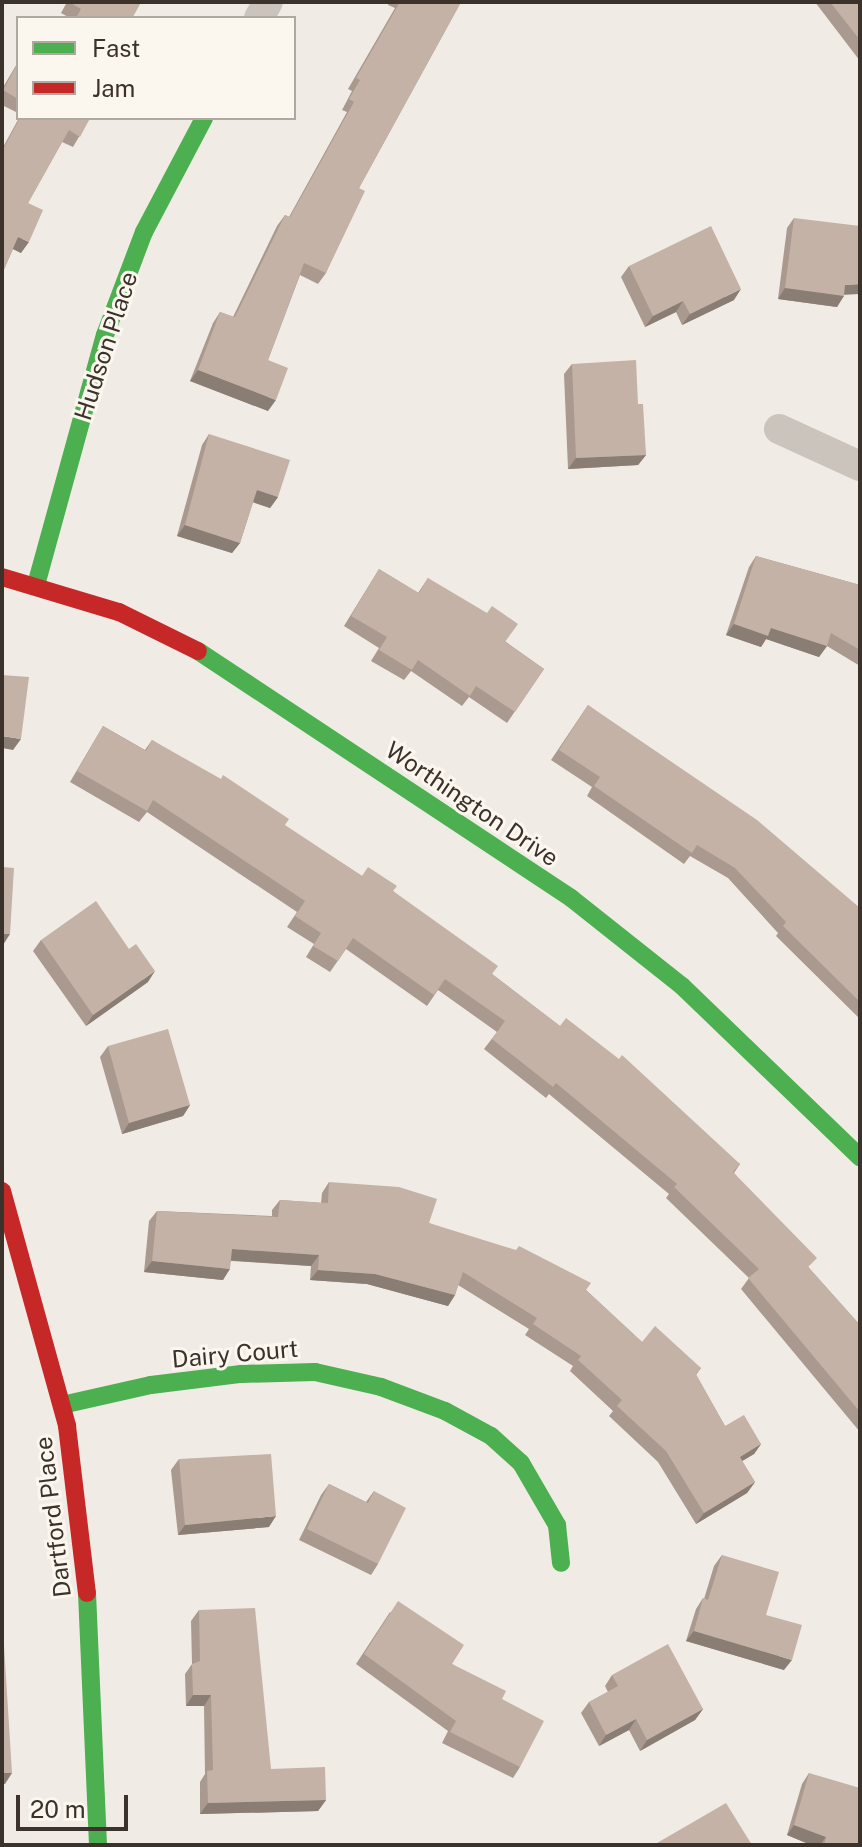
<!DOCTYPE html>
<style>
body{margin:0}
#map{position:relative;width:862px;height:1847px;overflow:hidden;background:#f0ece5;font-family:"Public Sans",sans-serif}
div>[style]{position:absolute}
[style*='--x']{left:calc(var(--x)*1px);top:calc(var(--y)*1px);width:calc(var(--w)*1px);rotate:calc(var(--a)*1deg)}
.street>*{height:30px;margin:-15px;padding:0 15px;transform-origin:15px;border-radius:15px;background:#cac4bd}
.fast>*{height:18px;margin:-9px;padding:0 9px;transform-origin:9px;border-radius:9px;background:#4caf50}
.jam>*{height:18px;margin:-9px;padding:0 9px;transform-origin:9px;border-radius:9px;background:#c62828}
.wall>*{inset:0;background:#a9998f}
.shaded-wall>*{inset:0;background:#897d74}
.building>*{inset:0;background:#c4b2a6}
span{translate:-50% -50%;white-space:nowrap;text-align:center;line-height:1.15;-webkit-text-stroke:6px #fbf7ee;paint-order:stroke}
.street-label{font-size:24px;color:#3b322b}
.frame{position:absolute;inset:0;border:4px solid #3b322b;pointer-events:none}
.legend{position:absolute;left:16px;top:16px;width:280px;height:104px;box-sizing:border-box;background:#fbf7ee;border:2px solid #aea8a0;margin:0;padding:10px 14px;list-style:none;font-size:24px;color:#3b322b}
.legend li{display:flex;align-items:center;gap:16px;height:40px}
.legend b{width:40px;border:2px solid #aea8a0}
.scale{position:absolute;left:16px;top:1795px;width:112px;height:36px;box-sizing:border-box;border:4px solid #3b322b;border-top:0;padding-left:10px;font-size:24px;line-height:28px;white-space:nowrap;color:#3b322b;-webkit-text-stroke:6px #fbf7ee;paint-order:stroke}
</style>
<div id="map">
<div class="street">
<i style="--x:259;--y:18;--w:18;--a:-61"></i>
<i style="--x:779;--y:429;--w:89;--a:24.6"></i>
</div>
<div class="fast">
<i style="--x:36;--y:585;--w:259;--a:-74.6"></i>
<i style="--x:105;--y:335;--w:110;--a:-69.3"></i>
<i style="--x:144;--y:232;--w:129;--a:-62.2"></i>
<i style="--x:198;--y:651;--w:447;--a:33.5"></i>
<i style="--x:571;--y:898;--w:142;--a:38.4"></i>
<i style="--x:682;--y:986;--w:247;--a:43.9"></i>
<i style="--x:62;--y:1405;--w:91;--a:-12.7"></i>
<i style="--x:151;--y:1385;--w:91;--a:-7"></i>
<i style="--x:241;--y:1374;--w:74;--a:-1.5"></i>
<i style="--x:315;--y:1372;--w:68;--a:12.8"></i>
<i style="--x:381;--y:1387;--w:68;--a:20.6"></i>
<i style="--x:445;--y:1411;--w:52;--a:28.5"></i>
<i style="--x:491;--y:1436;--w:40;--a:42"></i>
<i style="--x:521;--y:1463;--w:72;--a:59.9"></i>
<i style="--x:557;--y:1525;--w:38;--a:84"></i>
<i style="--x:87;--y:1593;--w:252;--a:87.5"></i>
</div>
<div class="jam">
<i style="--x:2;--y:577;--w:122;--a:16.7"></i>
<i style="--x:119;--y:612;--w:88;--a:26.3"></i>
<i style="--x:2;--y:1191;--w:244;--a:74.5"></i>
<i style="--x:67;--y:1426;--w:168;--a:83.2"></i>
</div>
<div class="wall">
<i style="clip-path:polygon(67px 2px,141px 2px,132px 18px,70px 18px,61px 13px)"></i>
<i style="clip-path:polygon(389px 2px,461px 2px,359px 188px,326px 273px,318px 284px,300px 275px,268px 360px,268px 411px,190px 381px,213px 323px,220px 312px,233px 317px,277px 226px,285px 215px,289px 217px,347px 112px,342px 110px,352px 91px,348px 89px,395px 8px,388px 5px)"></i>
<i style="clip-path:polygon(815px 2px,860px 2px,860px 61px)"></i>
<i style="clip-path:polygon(18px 62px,18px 113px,2px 105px,2px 89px)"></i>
<i style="clip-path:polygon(19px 118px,90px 118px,73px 147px,62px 142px,28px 203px,21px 253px,13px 249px,2px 274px,2px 149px)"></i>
<i style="clip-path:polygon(794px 218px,844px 295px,837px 307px,778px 299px,787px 228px)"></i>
<i style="clip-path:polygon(629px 266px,734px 300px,682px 325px,676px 312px,645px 327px,621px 277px)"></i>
<i style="clip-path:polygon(572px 364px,638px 404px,646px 455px,638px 465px,568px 469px,564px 374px)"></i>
<i style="clip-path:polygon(209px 434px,278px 497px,270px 508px,253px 502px,240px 543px,232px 553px,177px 536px,202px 445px)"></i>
<i style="clip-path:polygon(756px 556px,860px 585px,860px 666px,827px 646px,819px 657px,766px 639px,761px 647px,726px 635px,749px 567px)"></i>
<i style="clip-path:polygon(379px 569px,418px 593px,428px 578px,506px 642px,544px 669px,507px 723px,469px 697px,462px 706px,411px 671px,404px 680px,371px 661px,379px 648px,344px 626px)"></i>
<i style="clip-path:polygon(588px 705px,860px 908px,860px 1019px,776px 936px,778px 933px,728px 878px,690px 856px,684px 864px,587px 796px,592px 787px,551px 760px)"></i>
<i style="clip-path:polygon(103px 726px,145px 750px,152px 740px,362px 876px,393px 891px,492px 974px,740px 1164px,734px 1173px,810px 1269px,860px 1325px,860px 1432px,741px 1289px,749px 1278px,666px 1198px,669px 1194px,549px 1094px,546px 1098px,484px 1049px,497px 1032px,438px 990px,427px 1006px,346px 949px,330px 972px,306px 957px,314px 944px,287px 927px,297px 912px,147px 812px,139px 822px,70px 782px)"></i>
<i style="clip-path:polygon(41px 940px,148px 982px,86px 1026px,33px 951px)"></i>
<i style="clip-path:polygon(108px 1046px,190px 1105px,183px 1116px,122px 1134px,100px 1057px)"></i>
<i style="clip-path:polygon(329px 1182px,429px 1223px,586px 1290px,642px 1342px,701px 1368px,696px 1375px,725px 1426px,761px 1444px,754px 1454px,742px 1461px,755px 1482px,747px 1493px,696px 1524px,658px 1462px,609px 1416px,613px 1411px,570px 1371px,573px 1366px,525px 1335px,529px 1329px,458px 1285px,455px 1295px,448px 1306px,367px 1284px,310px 1280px,311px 1266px,231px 1261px,223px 1280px,144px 1272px,149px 1221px,157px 1211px,272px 1216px,272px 1210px,280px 1200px,321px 1203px,322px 1193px)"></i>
<i style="clip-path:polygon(179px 1459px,269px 1527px,178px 1535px,171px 1470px)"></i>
<i style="clip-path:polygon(329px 1484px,366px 1502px,374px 1491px,378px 1564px,371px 1575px,299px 1540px,321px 1495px)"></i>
<i style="clip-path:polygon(722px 1555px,766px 1615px,784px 1670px,686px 1641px,696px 1609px,703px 1598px,704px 1599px,714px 1566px)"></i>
<i style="clip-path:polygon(199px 1610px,271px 1769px,326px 1800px,318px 1811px,200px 1814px,200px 1782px,205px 1774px,204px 1706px,186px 1706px,185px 1674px,192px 1664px,191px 1621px)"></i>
<i style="clip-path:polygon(390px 1612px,452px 1664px,502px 1699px,520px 1767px,513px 1778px,442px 1743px,448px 1731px,356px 1664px)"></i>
<i style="clip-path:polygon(612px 1675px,703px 1709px,695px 1720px,640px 1751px,629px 1730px,599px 1746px,581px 1713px,589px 1702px,608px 1692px,605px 1686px)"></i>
<i style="clip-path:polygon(809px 1773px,860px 1845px,811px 1845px,787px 1835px,802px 1784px)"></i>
</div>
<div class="shaded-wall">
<i style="clip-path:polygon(18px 237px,29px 242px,21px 253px,11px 248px)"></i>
<i style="clip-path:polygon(860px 284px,860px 294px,840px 295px,844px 296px,837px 307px,778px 299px,785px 288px)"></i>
<i style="clip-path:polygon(741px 289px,734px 300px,682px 325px,690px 314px)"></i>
<i style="clip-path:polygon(683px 301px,676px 312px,645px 327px,653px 316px)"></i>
<i style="clip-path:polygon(198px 370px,276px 400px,268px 411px,190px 381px)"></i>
<i style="clip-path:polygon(646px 455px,638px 465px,568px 469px,576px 458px)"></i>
<i style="clip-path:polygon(257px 490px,278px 497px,270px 508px,249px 501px)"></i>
<i style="clip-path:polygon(185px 525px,240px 543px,232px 553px,177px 536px)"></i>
<i style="clip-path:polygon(734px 624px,771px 628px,827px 646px,819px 657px,766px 639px,761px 647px,726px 635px)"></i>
<i style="clip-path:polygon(2px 736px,21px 739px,13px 750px,2px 748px)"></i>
<i style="clip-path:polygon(2px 934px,10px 934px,3px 945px,2px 945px)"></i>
<i style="clip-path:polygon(155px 971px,148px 982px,86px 1026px,93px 1015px)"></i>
<i style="clip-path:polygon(190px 1105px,183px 1116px,122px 1134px,129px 1123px)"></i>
<i style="clip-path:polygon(232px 1249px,319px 1255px,311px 1266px,225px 1260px)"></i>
<i style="clip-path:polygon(152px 1261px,230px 1269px,223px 1280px,144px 1272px)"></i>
<i style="clip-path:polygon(318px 1270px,375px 1274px,455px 1295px,448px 1306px,367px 1284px,310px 1280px)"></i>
<i style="clip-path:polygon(761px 1444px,754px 1454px,732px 1467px,740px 1457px)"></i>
<i style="clip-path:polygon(755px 1482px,747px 1493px,696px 1524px,704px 1513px)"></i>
<i style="clip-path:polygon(276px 1516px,269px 1527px,178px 1535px,185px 1525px)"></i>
<i style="clip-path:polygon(694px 1631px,792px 1660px,784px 1670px,686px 1641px)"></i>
<i style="clip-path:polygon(193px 1695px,211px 1695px,204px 1706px,186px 1706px)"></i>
<i style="clip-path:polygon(703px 1709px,695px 1720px,640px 1751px,647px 1740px)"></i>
<i style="clip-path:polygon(636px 1719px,629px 1730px,599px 1746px,606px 1735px)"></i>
<i style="clip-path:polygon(2px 1773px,12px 1773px,5px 1784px,2px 1784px)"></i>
<i style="clip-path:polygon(326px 1800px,318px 1811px,200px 1814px,208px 1803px)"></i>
<i style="clip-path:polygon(794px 1825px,826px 1837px,820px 1845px,811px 1845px,787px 1835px)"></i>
</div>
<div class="building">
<i style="clip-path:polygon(69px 2px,141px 2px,132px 18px,76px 18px,81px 9px)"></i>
<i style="clip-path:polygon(400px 2px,461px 2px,359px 188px,365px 191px,326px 273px,304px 263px,268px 360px,288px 368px,276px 400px,198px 370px,220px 312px,235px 317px,285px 215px,290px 217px,354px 102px,349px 99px,360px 80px,356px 78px)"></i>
<i style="clip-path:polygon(830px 2px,860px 2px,860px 40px)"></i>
<i style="clip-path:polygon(18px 63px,18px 99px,3px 90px)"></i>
<i style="clip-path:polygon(20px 118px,90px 118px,80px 137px,69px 130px,28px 203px,43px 210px,29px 242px,18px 237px,2px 274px,2px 151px)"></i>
<i style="clip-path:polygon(794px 218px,860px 226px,860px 284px,845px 285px,844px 296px,785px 288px)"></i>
<i style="clip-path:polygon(711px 226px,741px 289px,690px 314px,683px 301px,653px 316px,629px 266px)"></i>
<i style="clip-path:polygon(636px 360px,638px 404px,643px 404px,646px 455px,576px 458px,572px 364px)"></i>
<i style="clip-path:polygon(209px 434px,290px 460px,278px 497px,257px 490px,240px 543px,185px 525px)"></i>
<i style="clip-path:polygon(756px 556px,860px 585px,860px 650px,831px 633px,827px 646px,771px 628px,768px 636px,734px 624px)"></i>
<i style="clip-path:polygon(379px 569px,419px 593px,428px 578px,487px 613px,492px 606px,518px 624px,505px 642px,544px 669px,515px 712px,476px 686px,470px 696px,418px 660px,412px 670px,379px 650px,387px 637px,351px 616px)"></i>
<i style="clip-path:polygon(2px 675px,29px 677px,21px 739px,2px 736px)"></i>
<i style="clip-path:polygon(588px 705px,757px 820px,860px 908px,860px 1002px,783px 926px,786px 922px,735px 868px,697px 845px,692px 853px,594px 786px,600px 777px,559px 750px)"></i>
<i style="clip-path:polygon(103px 726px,146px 751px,152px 740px,221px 779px,223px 775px,289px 819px,285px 825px,362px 876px,368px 867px,397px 886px,393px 891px,498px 966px,492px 974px,560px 1026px,566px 1018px,619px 1059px,622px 1055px,740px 1164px,733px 1172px,817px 1258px,808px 1267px,860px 1325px,860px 1412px,748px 1278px,759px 1269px,674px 1187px,677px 1184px,556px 1083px,553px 1087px,492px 1039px,505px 1021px,445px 979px,434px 995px,353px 938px,338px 961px,313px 946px,321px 933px,295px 916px,305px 901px,153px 800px,147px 811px,77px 771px)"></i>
<i style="clip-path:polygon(2px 867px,14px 868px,10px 934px,2px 934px)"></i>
<i style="clip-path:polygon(96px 901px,129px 949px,136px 944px,155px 971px,93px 1015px,41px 940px)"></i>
<i style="clip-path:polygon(168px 1029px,190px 1105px,129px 1123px,108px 1046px)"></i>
<i style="clip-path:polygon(329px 1182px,399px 1187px,437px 1199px,429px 1223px,516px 1250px,519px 1246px,591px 1283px,586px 1290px,642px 1342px,655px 1326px,701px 1368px,696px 1374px,725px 1426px,744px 1415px,761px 1444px,740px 1457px,755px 1482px,704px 1513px,666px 1451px,617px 1406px,622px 1400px,578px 1360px,581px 1356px,533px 1324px,537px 1318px,463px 1272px,455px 1295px,375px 1274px,318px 1270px,319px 1255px,232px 1249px,230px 1269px,152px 1261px,157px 1211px,278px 1217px,280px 1200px,328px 1203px)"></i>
<i style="clip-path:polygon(271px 1454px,276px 1516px,185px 1525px,179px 1459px)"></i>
<i style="clip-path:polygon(329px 1484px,368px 1503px,374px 1491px,406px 1508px,378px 1564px,307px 1529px)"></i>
<i style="clip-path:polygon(722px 1555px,779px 1572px,766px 1615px,802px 1625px,792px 1660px,694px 1631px,703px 1598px,708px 1600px)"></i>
<i style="clip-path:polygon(398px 1601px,464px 1645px,452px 1664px,506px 1691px,502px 1699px,544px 1721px,520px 1767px,450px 1732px,456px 1721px,364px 1654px)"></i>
<i style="clip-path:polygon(255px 1608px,271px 1769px,325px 1767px,326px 1800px,208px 1803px,207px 1771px,213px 1770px,211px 1695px,193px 1695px,192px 1664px,200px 1661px,199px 1610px)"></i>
<i style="clip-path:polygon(2px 1629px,3px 1629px,12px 1773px,2px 1773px)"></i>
<i style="clip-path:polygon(668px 1644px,703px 1709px,647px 1740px,636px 1719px,606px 1735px,589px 1702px,618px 1686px,612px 1675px)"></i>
<i style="clip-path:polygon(809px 1773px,860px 1788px,860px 1845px,824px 1845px,826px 1837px,794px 1825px)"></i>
<i style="clip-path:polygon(726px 1803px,752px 1845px,658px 1845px,657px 1843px)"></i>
</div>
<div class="street-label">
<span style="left:106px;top:346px;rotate:-72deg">Hudson Place</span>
<span style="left:472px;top:804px;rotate:34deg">Worthington Drive</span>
<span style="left:235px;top:1354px;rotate:-5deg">Dairy Court</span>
<span style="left:53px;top:1517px;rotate:-97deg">Dartford Place</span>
</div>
<div class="frame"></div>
<ul class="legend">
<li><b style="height:10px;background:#4caf50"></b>Fast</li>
<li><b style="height:10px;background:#c62828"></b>Jam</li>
</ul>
<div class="scale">20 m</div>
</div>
